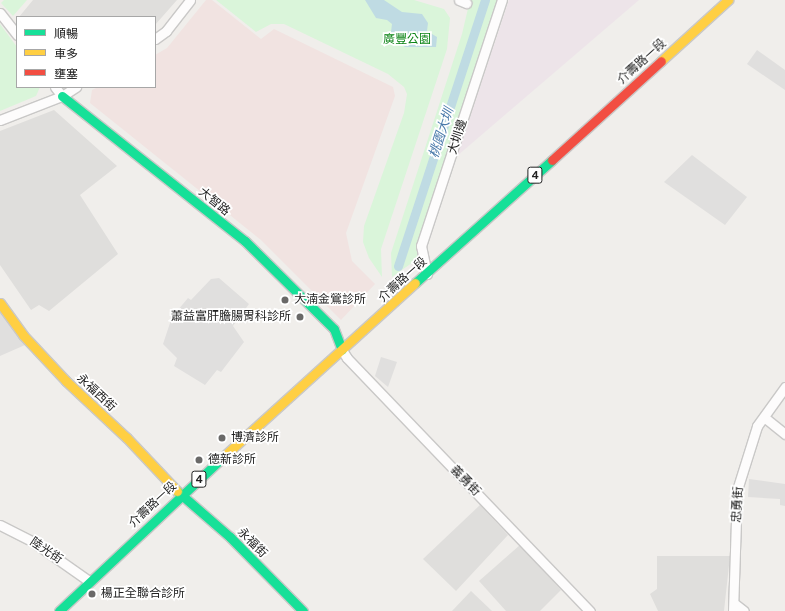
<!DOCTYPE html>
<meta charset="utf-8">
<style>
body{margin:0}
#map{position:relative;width:785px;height:611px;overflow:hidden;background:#f0eeeb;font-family:"Public Sans","Noto Sans TC",sans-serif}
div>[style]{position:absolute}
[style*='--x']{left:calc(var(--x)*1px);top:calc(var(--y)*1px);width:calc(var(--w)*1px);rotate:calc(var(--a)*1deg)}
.residential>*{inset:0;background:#dfdedc}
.commercial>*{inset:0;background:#f1e3e1}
.industrial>*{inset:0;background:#ede4e9}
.park>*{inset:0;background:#daf5da}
.parking>*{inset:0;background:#e0dfde}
.water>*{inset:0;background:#bfdbe3}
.canal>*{height:9px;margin:-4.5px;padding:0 4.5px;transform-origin:4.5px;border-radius:4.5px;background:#bfdbe3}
.roads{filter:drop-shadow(1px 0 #c9c8c7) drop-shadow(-1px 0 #c9c8c7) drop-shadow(0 1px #c9c8c7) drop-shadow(0 -1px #c9c8c7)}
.street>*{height:9px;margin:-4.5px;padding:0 4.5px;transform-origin:4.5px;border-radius:4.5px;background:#fdfcfc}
.fast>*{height:9px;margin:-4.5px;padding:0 4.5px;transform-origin:4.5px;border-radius:4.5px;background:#16e098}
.slow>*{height:9px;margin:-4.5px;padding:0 4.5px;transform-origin:4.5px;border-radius:4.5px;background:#ffcf43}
.jam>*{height:9px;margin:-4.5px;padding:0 4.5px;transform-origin:4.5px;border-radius:4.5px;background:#f24e42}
.dots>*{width:11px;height:11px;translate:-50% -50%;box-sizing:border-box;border:2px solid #fff;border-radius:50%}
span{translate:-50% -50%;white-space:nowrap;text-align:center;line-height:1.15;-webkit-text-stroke:3.5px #fff;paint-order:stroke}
.shield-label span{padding:1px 3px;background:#fff;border:1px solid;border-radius:3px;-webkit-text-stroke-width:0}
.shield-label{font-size:11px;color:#222;font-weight:700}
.park-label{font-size:12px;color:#0c8416}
.street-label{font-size:12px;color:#222}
.poi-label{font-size:12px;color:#222}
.left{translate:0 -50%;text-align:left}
.right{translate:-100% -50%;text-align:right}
.water-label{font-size:13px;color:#4a7aab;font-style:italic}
.legend{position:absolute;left:16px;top:16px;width:140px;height:72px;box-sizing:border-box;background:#fff;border:1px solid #a7a7a7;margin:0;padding:5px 7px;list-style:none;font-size:12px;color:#222}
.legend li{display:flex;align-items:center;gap:8px;height:20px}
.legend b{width:20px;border:1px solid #a7a7a7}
</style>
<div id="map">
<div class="residential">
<i style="clip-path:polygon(33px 0,177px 0,155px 25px,155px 17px,19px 17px)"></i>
<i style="clip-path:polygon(54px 110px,117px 166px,80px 195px,118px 254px,49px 311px,39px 305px,31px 310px,0 265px,0 131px)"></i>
<i style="clip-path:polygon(480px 505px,508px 535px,456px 591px,423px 559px)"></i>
<i style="clip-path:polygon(520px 545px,561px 590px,540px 611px,506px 611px,479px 581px)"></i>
<i style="clip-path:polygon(657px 556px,730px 556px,724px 611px,658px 611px,650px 594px,657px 589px)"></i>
<i style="clip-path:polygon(471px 591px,492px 611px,452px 611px)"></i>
</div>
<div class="commercial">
<i style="clip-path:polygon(206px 0,212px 0,261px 39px,274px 29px,393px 87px,395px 96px,346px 233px,352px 261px,375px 284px,341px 320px,261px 240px,90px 103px,92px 90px,98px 87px,155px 87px,155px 55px,167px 48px)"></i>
</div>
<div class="industrial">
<i style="clip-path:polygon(509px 0,639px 0,457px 156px)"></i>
</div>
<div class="park">
<i style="clip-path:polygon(4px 0,27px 0,13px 16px,1px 3px)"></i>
<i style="clip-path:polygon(216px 0,414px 0,444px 9px,450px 18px,447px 49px,381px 249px,382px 277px,369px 258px,363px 242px,364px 226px,404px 113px,407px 94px,404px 87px,388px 74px,284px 24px,271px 24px,256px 32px)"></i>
<i style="clip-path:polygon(470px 0,497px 0,416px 260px,392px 277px,391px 253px,462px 34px)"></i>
<i style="clip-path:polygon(0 24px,17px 47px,17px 87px,40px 87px,36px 96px,0 111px)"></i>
</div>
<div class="parking">
<i style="clip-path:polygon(757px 50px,785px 70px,785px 90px,747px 64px)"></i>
<i style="clip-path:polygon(692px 155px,747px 197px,725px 225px,664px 182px)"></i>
<i style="clip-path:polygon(219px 278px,249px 304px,233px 326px,244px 342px,221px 372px,217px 370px,205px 385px,174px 366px,177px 358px,163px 344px,172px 317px,188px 298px,191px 300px,211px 279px)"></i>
<i style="clip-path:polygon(0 310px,25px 345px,0 356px)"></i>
<i style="clip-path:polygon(381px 357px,397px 362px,388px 387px,375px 376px)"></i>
<i style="clip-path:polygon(749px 479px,785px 484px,785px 506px,780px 505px,780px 499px,748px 497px)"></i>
</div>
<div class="water">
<i style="clip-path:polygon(365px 0,384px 0,402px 12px,422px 14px,428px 23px,427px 31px,437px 37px,436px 47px,405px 47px,386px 33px,391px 32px,392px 24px,387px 20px,376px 18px)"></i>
</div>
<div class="canal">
<i style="--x:398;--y:266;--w:280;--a:-71.9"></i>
</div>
<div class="roads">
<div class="street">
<i style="--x:459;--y:0;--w:8;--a:23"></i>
<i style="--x:0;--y:13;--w:28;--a:52"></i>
<i style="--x:155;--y:39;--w:14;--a:-36"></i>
<i style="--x:166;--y:31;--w:39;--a:-52"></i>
<i style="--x:55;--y:87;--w:11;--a:52"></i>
<i style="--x:0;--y:120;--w:66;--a:-21.2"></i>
<i style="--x:62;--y:96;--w:17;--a:-33"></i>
<i style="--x:427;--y:274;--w:29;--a:-102"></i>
<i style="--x:421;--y:246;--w:259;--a:-71.8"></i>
<i style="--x:342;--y:350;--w:9;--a:58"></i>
<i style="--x:347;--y:358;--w:351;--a:46.2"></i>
<i style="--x:764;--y:417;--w:27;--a:39"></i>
<i style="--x:0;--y:525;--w:36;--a:27"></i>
<i style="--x:32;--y:541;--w:70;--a:35.1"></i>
<i style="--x:735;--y:604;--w:11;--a:38"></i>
<i style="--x:733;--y:611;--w:121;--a:-88.1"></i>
<i style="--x:737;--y:490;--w:67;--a:-72.6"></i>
<i style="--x:757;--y:426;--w:48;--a:-54.3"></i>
</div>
<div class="fast">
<i style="--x:62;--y:96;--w:233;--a:38.4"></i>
<i style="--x:245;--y:241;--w:125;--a:44.7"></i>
<i style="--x:334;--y:329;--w:22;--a:69"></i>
<i style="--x:415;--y:283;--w:184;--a:-41.9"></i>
<i style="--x:177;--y:491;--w:70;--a:41"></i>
<i style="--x:230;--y:537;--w:104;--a:45.4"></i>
<i style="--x:59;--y:611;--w:225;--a:-43.2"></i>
</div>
<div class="slow">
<i style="--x:661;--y:61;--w:91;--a:-42.3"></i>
<i style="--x:0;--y:303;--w:39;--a:54"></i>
<i style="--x:23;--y:335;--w:63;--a:46.9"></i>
<i style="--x:66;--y:381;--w:83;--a:43.1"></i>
<i style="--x:127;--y:438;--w:73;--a:46.7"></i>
<i style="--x:223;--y:457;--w:259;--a:-42.2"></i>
</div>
<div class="jam">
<i style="--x:552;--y:160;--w:147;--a:-42.2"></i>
</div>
</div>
<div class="dots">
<i style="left:285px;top:300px;background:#6a6968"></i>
<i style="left:300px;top:317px;background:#6a6968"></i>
<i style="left:222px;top:438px;background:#6a6968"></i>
<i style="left:199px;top:460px;background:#6a6968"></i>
<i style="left:92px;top:594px;background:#6a6968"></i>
</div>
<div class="shield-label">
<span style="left:535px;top:175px">4</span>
<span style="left:199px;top:479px">4</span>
</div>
<div class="park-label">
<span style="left:407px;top:40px">廣豐公園</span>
</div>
<div class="street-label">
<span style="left:642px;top:62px;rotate:-42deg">介壽路一段</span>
<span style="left:458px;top:137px;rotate:-72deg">大圳邊</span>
<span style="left:214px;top:202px;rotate:39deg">大智路</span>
<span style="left:403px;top:280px;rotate:-42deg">介壽路一段</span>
<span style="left:96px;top:393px;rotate:43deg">永福西街</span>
<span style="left:465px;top:481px;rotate:46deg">義勇街</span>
<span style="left:153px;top:505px;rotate:-43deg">介壽路一段</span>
<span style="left:738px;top:505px;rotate:-86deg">忠勇街</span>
<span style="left:252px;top:543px;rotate:45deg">永福街</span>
<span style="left:46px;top:551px;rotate:34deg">陸光街</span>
</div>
<div class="poi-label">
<span class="left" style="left:294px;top:300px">大湳金鶯診所</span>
<span class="right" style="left:291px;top:317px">蕭益富肝膽腸胃科診所</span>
<span class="left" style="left:231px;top:438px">博濟診所</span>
<span class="left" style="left:208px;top:460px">德新診所</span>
<span class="left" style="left:101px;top:594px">楊正全聯合診所</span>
</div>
<div class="water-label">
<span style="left:442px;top:133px;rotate:-72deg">桃園大圳</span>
</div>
<ul class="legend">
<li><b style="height:5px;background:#16e098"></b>順暢</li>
<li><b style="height:5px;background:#ffcf43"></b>車多</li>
<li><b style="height:5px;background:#f24e42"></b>壅塞</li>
</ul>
</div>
